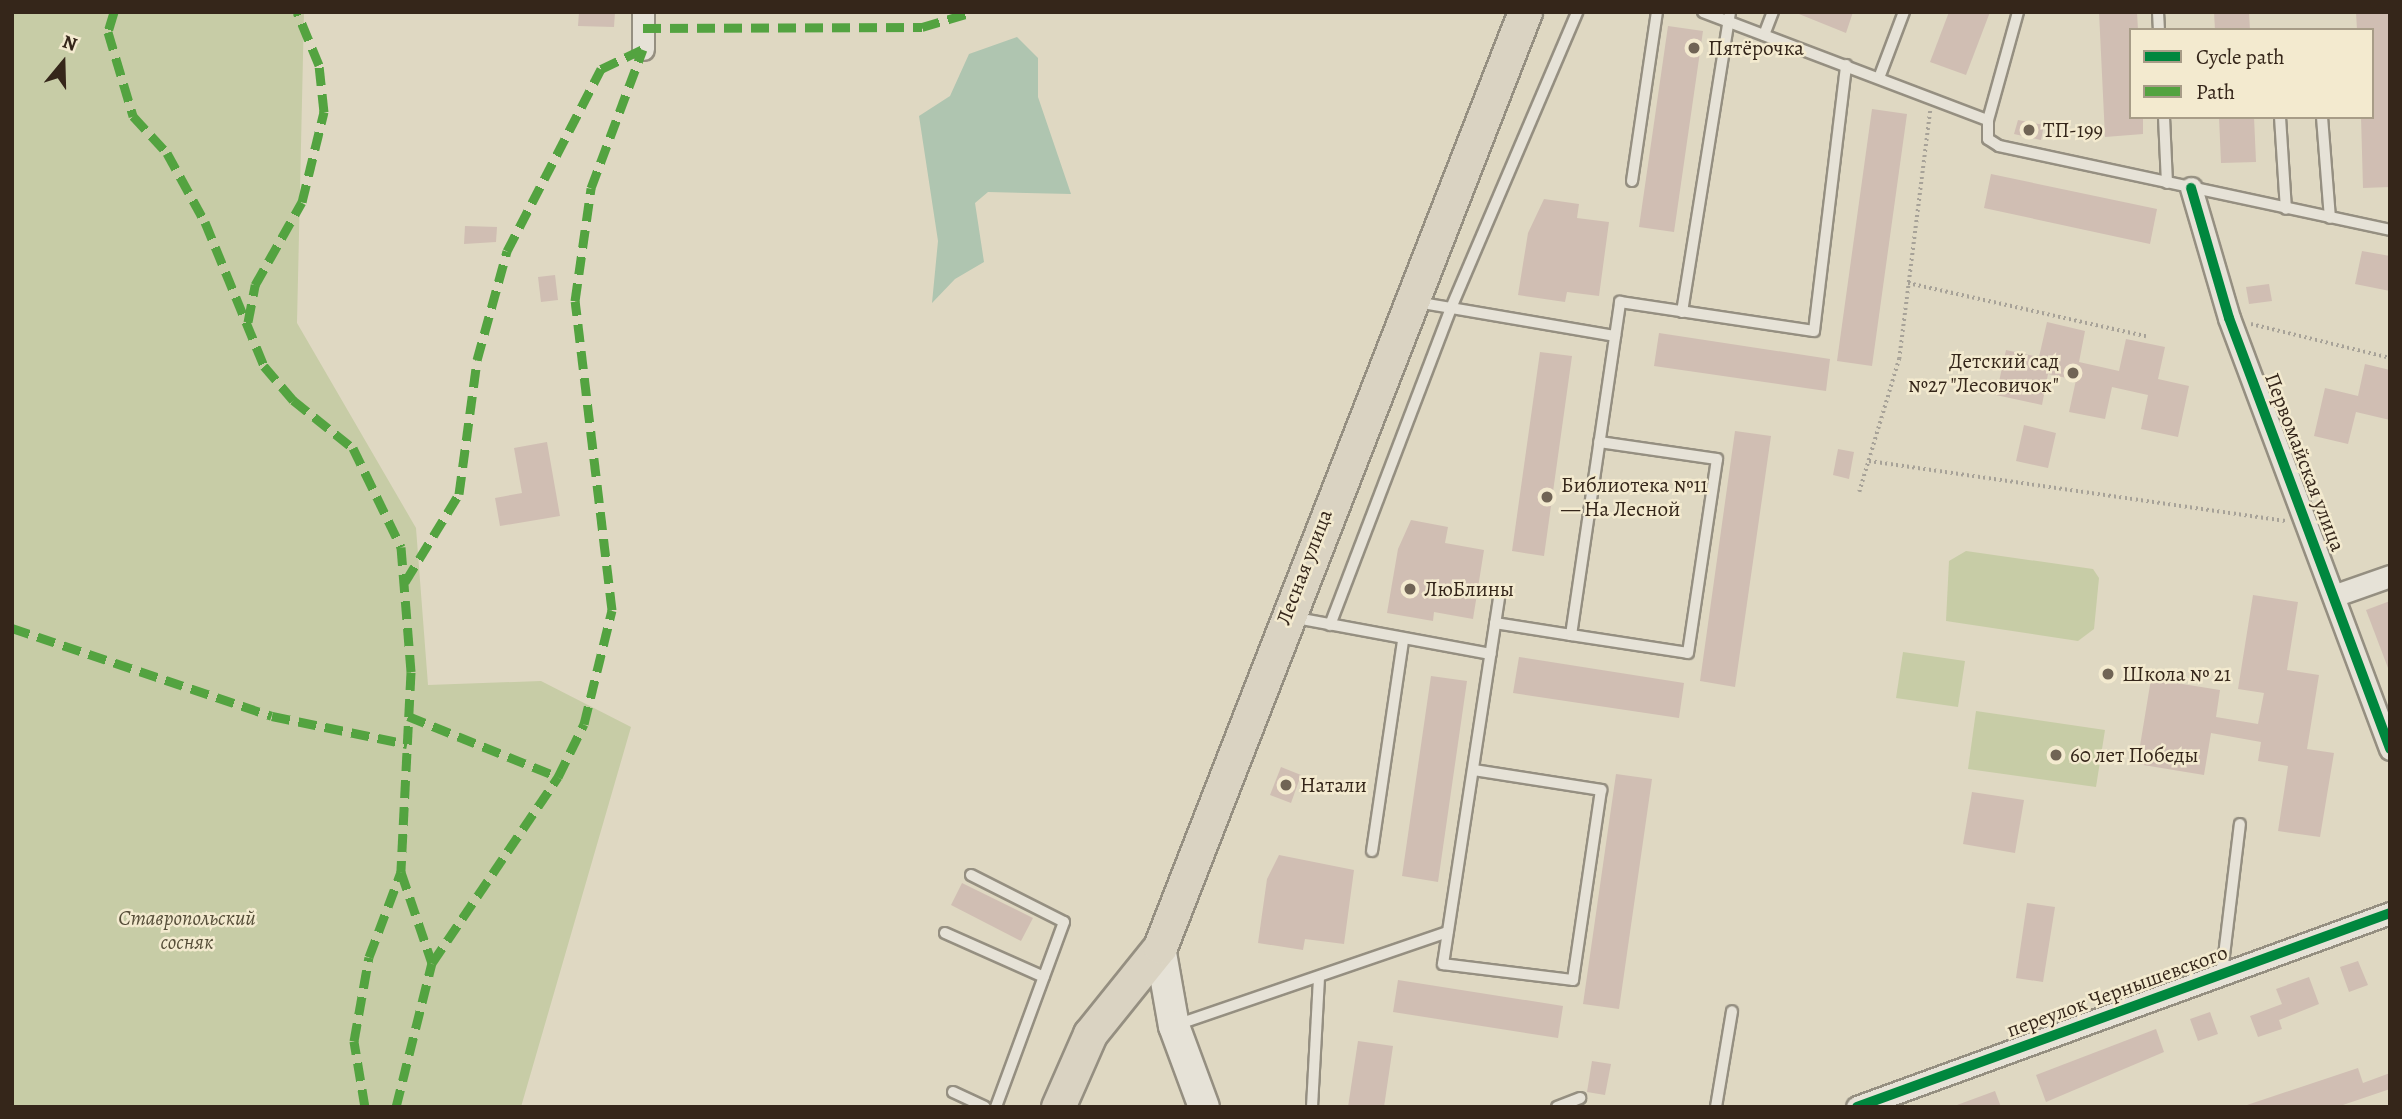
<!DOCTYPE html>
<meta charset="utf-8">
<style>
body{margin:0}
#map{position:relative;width:2402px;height:1119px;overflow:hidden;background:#dfd8c2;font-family:Alegreya,serif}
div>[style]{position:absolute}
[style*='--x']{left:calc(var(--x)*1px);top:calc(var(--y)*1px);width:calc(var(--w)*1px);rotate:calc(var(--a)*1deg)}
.green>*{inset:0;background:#c7cca6}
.water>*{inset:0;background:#afc5b0}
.building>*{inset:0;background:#d0beb3}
.path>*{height:3.5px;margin-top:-1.75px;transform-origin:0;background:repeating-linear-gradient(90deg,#a7a298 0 2px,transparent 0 5.5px)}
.roads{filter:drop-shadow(2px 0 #958f81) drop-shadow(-2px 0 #958f81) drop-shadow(0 2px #958f81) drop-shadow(0 -2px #958f81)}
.lane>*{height:10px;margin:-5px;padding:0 5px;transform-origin:5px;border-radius:5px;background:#e6e2d7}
.street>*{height:21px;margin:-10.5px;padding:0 10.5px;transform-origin:10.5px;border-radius:10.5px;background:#e6e2d7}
.secondary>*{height:30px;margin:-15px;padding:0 15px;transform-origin:15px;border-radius:15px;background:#e6e2d7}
.primary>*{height:33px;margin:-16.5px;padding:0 16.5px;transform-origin:16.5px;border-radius:16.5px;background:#dad3c2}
.quiet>*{height:9px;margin-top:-4.5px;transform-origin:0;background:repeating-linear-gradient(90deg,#53a340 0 18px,transparent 0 27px)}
.cycleway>*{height:10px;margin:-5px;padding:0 5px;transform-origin:5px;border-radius:5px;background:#00873e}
.dots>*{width:19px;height:19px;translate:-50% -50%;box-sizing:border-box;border:4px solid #f3eacf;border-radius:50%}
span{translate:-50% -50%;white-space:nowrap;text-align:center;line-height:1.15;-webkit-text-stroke:5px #f3eacf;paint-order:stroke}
.poi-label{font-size:21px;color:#35261a}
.left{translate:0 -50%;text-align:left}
.right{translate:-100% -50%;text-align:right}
.street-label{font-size:21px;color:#35261a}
.park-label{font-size:21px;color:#554d38;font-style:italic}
.frame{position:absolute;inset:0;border:14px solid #35261a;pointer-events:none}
.legend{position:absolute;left:2129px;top:28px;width:245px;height:91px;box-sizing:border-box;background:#f3eacf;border:2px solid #a79c87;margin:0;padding:9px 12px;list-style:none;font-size:21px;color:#35261a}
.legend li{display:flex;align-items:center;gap:14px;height:35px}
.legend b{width:35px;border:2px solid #a79c87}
.north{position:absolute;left:28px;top:28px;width:70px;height:70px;-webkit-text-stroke:5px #f3eacf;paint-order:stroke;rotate:19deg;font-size:19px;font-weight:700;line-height:28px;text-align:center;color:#35261a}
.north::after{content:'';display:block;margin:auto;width:24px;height:32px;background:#35261a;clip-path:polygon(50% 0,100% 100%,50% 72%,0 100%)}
</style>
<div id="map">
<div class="green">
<i style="clip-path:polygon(12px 12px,304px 12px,297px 323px,416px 528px,428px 685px,541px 681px,631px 727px,521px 1107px,12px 1107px)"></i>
<i style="clip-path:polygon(1966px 551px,2093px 569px,2099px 578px,2094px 629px,2078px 641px,1946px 621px,1949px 561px)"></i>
<i style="clip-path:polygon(1903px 652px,1965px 661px,1958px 707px,1896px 698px)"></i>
<i style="clip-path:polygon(1976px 711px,2105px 730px,2096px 787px,1968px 769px)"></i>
</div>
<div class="water">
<i style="clip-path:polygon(1017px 37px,1038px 58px,1038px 97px,1071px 194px,988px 192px,975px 203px,984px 262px,955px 279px,932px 303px,938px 241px,919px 116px,950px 96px,969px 54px)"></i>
</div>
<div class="building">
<i style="clip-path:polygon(579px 12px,615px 12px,614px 27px,578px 26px)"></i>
<i style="clip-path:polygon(1794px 12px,1853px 12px,1846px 33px)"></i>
<i style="clip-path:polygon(1949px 12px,1990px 12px,1966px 75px,1930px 62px)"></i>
<i style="clip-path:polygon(2099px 12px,2137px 12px,2138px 30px,2131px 30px,2131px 117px,2143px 117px,2143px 134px,2105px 137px)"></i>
<i style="clip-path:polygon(2214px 12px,2249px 12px,2250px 30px,2215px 30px)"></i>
<i style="clip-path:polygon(2356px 12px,2389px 12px,2390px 187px,2363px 188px,2361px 117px,2372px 117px,2372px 30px,2357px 30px)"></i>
<i style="clip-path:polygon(1668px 26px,1703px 31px,1674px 232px,1639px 227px)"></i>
<i style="clip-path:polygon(1872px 109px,1907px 114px,1872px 366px,1837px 361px)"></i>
<i style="clip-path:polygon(2219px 117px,2254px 117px,2256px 162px,2221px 163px)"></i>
<i style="clip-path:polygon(2018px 120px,2044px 125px,2041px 140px,2014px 134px)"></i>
<i style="clip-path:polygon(1991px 174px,2157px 209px,2150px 244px,1984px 208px)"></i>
<i style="clip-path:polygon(1544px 199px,1579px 204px,1577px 218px,1609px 222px,1599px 296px,1567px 292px,1565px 302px,1518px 295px,1528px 233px)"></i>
<i style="clip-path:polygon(465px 226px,497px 227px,496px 242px,464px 244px)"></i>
<i style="clip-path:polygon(2362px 251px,2390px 256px,2390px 291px,2355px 284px)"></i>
<i style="clip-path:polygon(555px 275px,558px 300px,541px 302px,538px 277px)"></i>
<i style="clip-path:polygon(2269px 284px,2272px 301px,2249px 304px,2246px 287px)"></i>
<i style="clip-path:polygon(2047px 322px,2085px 331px,2079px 362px,2119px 371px,2126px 339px,2165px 347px,2158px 379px,2189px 386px,2178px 437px,2141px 429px,2148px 395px,2112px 387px,2105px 419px,2069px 412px,2076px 380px,2048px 374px,2042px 405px,1996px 395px,2006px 350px,2039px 357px)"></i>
<i style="clip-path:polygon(1659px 333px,1830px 359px,1826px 391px,1654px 366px)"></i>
<i style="clip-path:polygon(1540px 352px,1572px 356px,1544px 556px,1512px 551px)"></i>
<i style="clip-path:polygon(2365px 364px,2390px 370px,2390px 420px,2356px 412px,2348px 444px,2314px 436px,2325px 388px,2358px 396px)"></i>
<i style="clip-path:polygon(2024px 425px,2056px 433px,2048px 468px,2016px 461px)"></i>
<i style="clip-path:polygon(1735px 431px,1771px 436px,1735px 687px,1700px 681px)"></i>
<i style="clip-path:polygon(547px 442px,560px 516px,500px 526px,495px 498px,522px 493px,514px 448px)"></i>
<i style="clip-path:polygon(1838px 449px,1854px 452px,1849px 479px,1833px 475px)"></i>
<i style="clip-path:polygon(1411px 520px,1448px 527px,1445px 543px,1484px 550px,1473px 619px,1434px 612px,1433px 621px,1387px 613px,1398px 549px)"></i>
<i style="clip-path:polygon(2253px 595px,2298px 602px,2287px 670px,2319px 675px,2307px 749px,2334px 753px,2320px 837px,2278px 831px,2288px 766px,2258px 761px,2261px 742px,2211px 733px,2204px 775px,2137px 764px,2151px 679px,2220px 690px,2216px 717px,2258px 724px,2264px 693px,2238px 689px)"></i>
<i style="clip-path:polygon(2390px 601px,2390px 668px,2388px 668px,2366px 610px)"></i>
<i style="clip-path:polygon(1519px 657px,1684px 683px,1679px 718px,1513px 693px)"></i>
<i style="clip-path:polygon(1431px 676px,1467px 681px,1438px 882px,1402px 876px)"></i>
<i style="clip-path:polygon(1281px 767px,1301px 775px,1291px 803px,1270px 795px)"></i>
<i style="clip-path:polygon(1616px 774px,1652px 779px,1619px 1009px,1583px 1004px)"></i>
<i style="clip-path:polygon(1972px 792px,2024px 800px,2015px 853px,1963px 844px)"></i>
<i style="clip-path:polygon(1279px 855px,1354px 870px,1344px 944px,1305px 939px,1303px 950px,1258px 943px,1267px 879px)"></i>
<i style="clip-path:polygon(962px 883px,1033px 918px,1021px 941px,951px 905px)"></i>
<i style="clip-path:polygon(2027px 903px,2055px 907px,2043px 982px,2016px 978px)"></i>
<i style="clip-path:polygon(2358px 961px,2368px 985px,2349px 992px,2340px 967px)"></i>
<i style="clip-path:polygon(2309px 977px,2319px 1004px,2279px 1020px,2282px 1029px,2258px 1037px,2250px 1016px,2282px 1004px,2276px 989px)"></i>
<i style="clip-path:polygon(1398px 980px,1563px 1006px,1558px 1038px,1393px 1012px)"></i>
<i style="clip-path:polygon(2210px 1012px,2218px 1034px,2198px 1041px,2190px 1019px)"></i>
<i style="clip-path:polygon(2156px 1029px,2164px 1052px,2046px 1102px,2036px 1075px)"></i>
<i style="clip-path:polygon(1358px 1041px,1393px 1046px,1384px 1107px,1348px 1107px)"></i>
<i style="clip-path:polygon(1592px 1061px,1611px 1064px,1605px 1095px,1587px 1092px)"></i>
<i style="clip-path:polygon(2358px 1068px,2363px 1083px,2390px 1073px,2390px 1089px,2337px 1107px,2241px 1107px)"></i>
<i style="clip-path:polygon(1995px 1091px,2001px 1107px,1957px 1107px,1957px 1105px)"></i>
</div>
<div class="path">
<i style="--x:1908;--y:283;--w:244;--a:12.6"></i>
<i style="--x:2251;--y:324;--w:143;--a:13.7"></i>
<i style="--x:1869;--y:461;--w:421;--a:8.2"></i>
<i style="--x:1859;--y:492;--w:139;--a:-73.3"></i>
<i style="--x:1899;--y:359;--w:251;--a:-82.9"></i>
</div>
<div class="roads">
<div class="lane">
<i style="--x:1703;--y:12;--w:305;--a:20.8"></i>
<i style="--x:2018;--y:12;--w:112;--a:105.5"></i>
<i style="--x:1988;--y:120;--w:19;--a:90"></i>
<i style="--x:1988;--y:139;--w:13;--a:32"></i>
<i style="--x:1999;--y:146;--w:400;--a:12.1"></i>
<i style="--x:2158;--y:12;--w:18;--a:87"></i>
<i style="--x:1764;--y:35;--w:25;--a:-69"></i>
<i style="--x:1879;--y:78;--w:71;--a:-69.3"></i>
<i style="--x:2164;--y:117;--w:66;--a:87.4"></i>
<i style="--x:2280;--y:117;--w:92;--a:86.3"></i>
<i style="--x:2322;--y:117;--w:101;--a:85.5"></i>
<i style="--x:1632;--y:181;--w:171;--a:-81.6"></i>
<i style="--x:1416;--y:302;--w:202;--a:9.7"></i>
<i style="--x:1682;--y:312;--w:304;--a:-80.9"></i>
<i style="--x:1291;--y:617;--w:203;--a:10.5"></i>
<i style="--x:1495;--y:623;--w:77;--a:9"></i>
<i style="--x:1571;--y:635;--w:337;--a:-81.6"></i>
<i style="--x:1620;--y:302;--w:196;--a:8.5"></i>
<i style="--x:1814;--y:331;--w:268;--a:-83.1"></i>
<i style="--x:1330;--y:625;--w:339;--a:-69.1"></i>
<i style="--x:1451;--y:308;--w:322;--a:-66.9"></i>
<i style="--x:1571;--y:635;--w:118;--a:8.7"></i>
<i style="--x:1688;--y:653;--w:196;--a:-81.5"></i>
<i style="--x:1717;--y:459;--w:119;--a:-171.8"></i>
<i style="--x:1474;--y:770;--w:129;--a:8.9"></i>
<i style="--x:1601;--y:790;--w:192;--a:98.4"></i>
<i style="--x:1573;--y:980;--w:131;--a:-173"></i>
<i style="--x:1443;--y:964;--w:376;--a:-81.3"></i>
<i style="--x:1372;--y:851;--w:213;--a:-81.6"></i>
<i style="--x:971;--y:875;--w:104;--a:26.8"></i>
<i style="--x:1064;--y:922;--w:197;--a:110.2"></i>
<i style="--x:945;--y:933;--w:108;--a:24"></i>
<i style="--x:2222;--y:972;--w:149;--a:-83.1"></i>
<i style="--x:1176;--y:1025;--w:287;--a:-18.9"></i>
<i style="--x:953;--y:1092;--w:35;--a:25"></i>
<i style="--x:1312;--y:1107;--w:128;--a:-86.9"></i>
<i style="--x:1557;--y:1107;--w:25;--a:-21"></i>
<i style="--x:1716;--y:1107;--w:97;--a:-80.5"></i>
</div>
<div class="street">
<i style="--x:643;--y:49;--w:37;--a:-90"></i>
<i style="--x:2191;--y:188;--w:135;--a:73.7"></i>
<i style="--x:2229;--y:318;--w:460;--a:69.5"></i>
<i style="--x:2336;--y:595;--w:57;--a:-19.4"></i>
<i style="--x:1857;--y:1107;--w:567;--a:-20"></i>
</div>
<div class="secondary">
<i style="--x:1160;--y:947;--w:80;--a:80"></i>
<i style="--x:1174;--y:1026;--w:86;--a:69.7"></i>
</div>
<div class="primary">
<i style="--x:1058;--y:1107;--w:80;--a:-66.3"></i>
<i style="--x:1090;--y:1034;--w:112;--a:-51.2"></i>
<i style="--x:1160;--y:947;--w:1004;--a:-68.68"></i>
</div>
</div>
<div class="quiet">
<i style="--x:114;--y:12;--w:21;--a:107"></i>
<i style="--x:108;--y:32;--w:88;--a:73.4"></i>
<i style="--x:133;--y:116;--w:50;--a:47.4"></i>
<i style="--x:167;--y:153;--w:79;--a:61.2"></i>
<i style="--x:205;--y:222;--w:156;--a:67.7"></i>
<i style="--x:264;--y:366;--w:45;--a:49.5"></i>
<i style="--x:293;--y:400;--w:77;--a:38.7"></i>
<i style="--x:353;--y:448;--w:110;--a:64.1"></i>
<i style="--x:401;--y:547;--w:125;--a:85.4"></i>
<i style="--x:411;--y:672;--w:200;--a:92.9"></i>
<i style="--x:401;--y:872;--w:96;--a:71.2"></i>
<i style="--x:643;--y:28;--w:279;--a:-0.2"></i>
<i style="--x:922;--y:27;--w:53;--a:-16.4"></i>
<i style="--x:248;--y:322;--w:38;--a:-79"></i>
<i style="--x:255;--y:285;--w:95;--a:-60.5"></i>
<i style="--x:302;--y:202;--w:93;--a:-76.3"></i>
<i style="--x:324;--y:112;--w:47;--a:-96.1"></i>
<i style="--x:319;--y:65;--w:57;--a:-112.5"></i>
<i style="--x:405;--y:582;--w:103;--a:-58.5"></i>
<i style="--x:459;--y:494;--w:135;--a:-82.3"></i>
<i style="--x:477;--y:360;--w:113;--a:-74.6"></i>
<i style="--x:507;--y:251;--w:205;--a:-62.7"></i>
<i style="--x:601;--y:69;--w:47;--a:-25.5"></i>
<i style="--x:12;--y:628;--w:274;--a:18.7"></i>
<i style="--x:272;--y:716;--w:138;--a:11.7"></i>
<i style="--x:408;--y:716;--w:162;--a:22.1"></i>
<i style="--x:365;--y:1107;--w:67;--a:-99.5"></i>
<i style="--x:354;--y:1041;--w:85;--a:-79.9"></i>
<i style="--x:369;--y:957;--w:91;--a:-69.4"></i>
<i style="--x:396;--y:1107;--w:148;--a:-76"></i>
<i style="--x:432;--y:963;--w:225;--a:-55.9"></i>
<i style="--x:558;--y:777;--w:59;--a:-63.9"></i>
<i style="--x:584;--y:724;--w:117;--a:-76.2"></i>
<i style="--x:612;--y:610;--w:311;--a:-96.8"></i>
<i style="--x:575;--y:301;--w:114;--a:-81.9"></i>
<i style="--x:591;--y:188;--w:148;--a:-69.5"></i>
</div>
<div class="cycleway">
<i style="--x:2191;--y:188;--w:135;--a:73.7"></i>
<i style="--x:2229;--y:318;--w:460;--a:69.5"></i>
<i style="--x:1857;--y:1107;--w:567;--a:-20"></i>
</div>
<div class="dots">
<i style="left:1694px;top:48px;background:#706455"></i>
<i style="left:2029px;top:130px;background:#706455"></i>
<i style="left:2073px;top:373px;background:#706455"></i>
<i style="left:1547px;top:497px;background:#706455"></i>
<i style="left:1410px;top:589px;background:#706455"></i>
<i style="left:2108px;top:674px;background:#706455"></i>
<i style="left:2056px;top:755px;background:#706455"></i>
<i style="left:1286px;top:785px;background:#706455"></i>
</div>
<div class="poi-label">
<span class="left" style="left:1708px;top:48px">Пятёрочка</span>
<span class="left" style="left:2043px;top:130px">ТП-199</span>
<span class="right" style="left:2059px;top:373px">Детский сад<br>№27 "Лесовичок"</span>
<span class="left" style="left:1561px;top:497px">Библиотека №11<br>— На Лесной</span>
<span class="left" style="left:1424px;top:589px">ЛюБлины</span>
<span class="left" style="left:2122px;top:674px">Школа № 21</span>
<span class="left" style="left:2070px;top:755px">60 лет Победы</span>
<span class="left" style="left:1300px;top:785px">Натали</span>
</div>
<div class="street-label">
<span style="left:2305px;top:462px;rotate:69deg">Первомайская улица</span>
<span style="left:1304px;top:567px;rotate:-69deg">Лесная улица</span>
<span style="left:2117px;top:991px;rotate:-20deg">переулок Чернышевского</span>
</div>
<div class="park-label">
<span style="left:187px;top:930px">Ставропольский<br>сосняк</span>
</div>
<div class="frame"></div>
<ul class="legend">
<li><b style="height:9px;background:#00873e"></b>Cycle path</li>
<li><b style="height:9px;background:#53a340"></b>Path</li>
</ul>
<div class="north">N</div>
</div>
